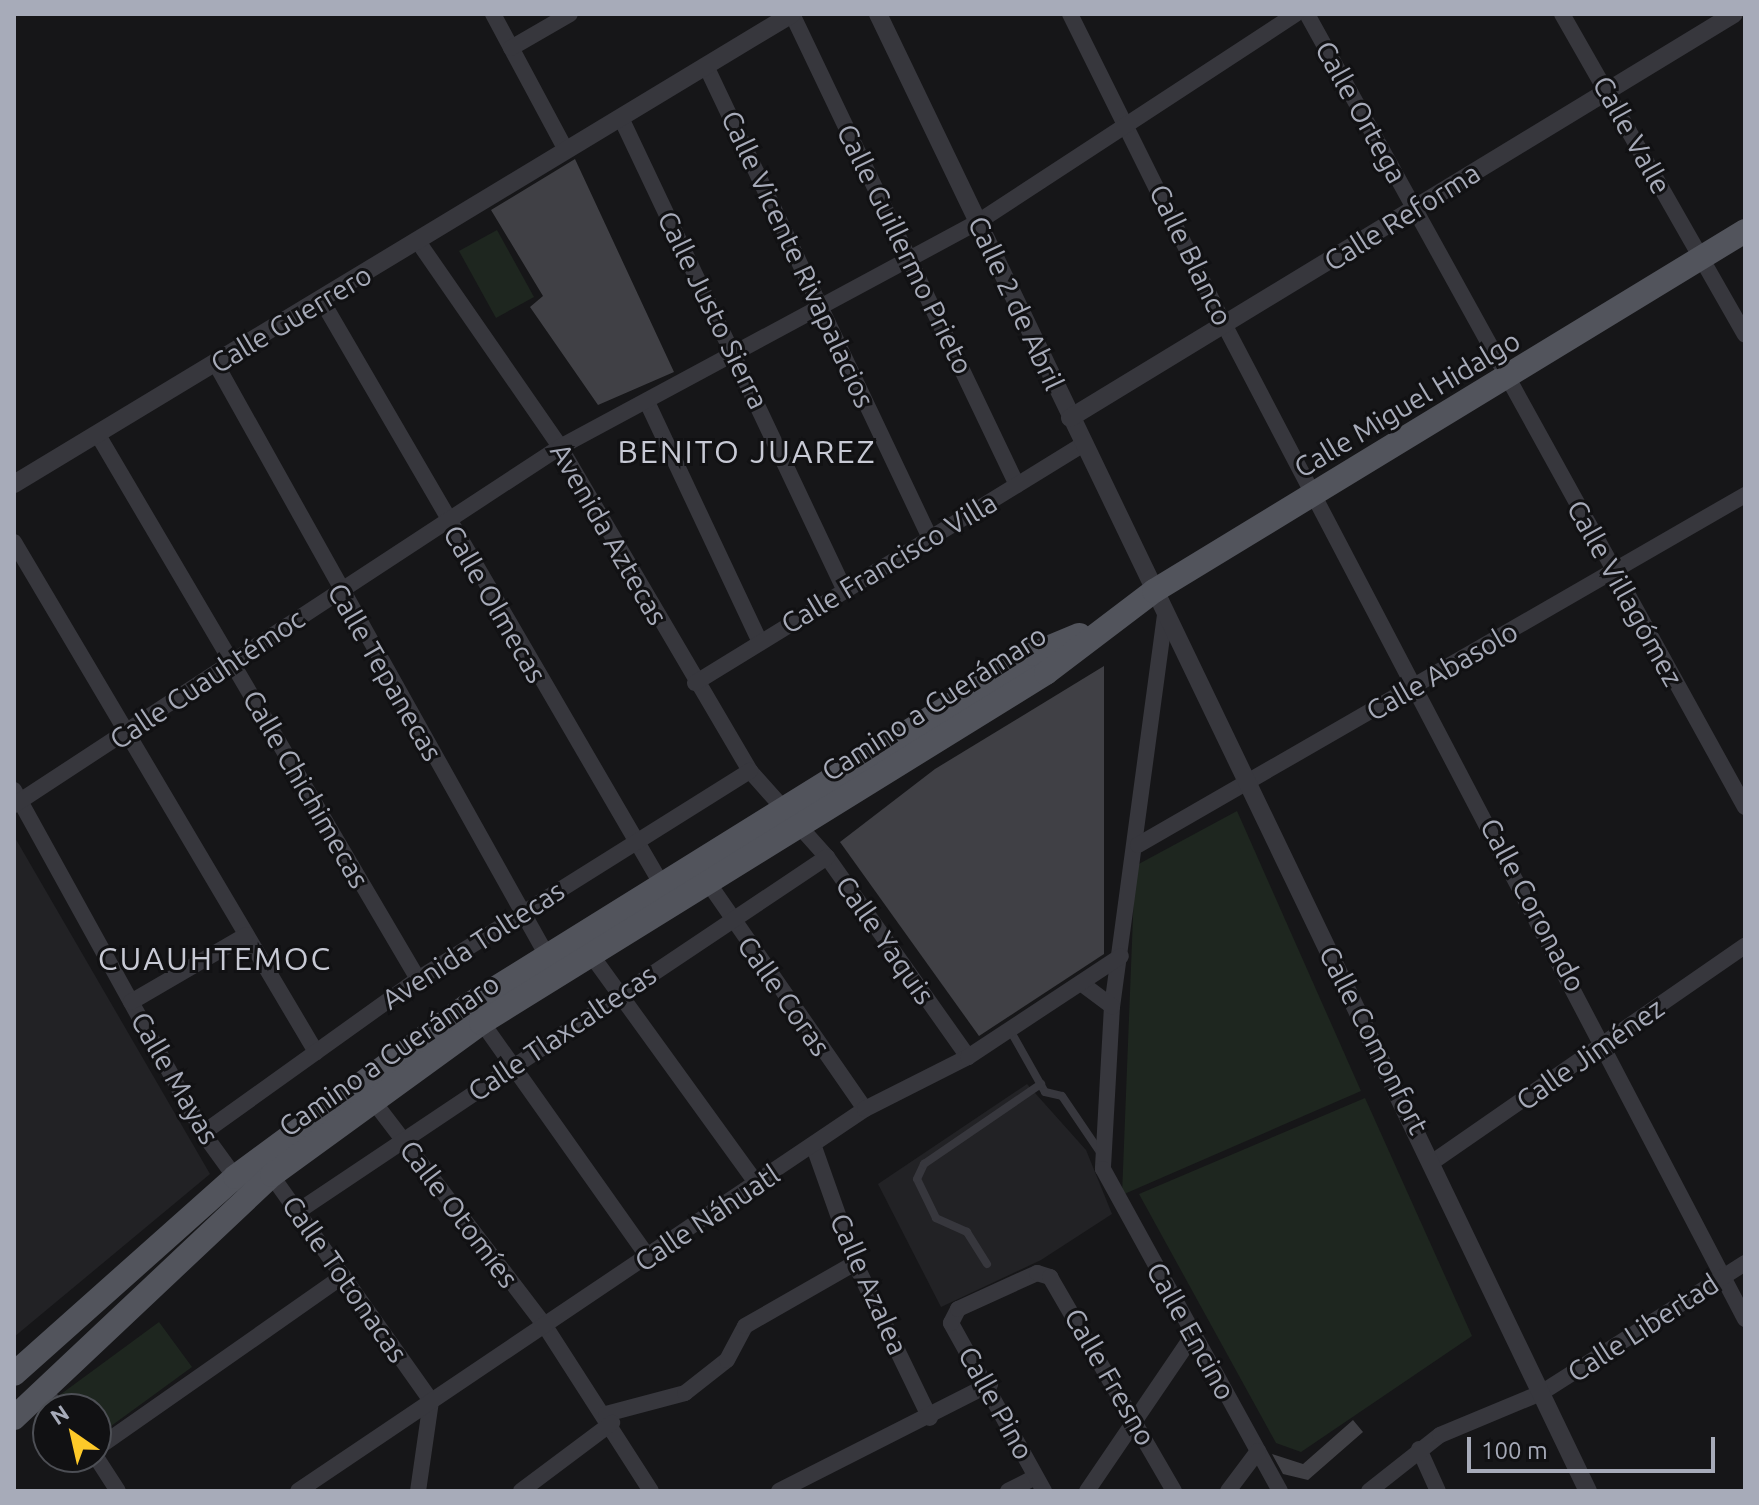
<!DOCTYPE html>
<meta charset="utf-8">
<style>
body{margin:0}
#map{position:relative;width:1759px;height:1505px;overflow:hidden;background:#161618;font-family:Ubuntu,sans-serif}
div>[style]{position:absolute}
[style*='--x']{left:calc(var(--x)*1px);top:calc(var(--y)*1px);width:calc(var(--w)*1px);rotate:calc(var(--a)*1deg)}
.built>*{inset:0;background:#222225}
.green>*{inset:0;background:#1e261f}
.building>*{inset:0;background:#404045}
.service>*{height:8px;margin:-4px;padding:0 4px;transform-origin:4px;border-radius:4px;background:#37373d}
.minor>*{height:16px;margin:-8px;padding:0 8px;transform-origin:8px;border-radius:8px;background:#37373d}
.tertiary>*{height:18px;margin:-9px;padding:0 9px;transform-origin:9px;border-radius:9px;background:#37373d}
.primary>*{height:24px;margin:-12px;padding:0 12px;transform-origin:12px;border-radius:12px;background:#52545c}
span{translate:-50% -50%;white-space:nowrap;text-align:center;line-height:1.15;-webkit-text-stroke:6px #111113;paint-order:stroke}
.street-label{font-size:28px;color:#a7abb9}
.quarter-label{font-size:32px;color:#c8cad5;letter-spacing:2px}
.frame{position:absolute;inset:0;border:16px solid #a7abb9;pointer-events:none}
.north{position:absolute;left:32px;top:1393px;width:80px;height:80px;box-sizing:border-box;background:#111113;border:2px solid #4d4f55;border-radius:50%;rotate:326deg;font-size:22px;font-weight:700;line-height:32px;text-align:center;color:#a7abb9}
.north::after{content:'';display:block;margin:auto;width:28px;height:36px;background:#fdc929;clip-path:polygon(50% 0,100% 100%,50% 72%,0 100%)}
.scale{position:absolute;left:1467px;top:1437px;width:248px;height:36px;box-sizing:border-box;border:4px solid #a7abb9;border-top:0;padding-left:10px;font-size:24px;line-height:28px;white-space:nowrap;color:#a7abb9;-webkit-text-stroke:6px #111113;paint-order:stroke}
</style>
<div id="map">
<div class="built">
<i style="clip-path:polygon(14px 836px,210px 1174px,14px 1337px)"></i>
<i style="clip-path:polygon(1027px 1084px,1086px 1150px,1112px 1214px,1041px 1260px,941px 1307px,878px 1184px)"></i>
</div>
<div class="green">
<i style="clip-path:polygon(497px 230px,534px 297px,496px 318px,459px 251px)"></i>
<i style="clip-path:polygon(1237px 811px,1361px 1091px,1122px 1195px,1135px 866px)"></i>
<i style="clip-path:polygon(1365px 1098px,1472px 1336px,1301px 1452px,1276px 1443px,1139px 1194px)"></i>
<i style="clip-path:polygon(159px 1322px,192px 1367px,96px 1437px,96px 1409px,66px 1409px,57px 1397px)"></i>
</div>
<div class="building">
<i style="clip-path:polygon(575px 159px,674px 372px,598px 405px,530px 307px,543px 296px,491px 210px)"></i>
<i style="clip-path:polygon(1104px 666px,1104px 954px,979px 1036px,840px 842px,935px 769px)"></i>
<i style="clip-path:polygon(1353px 1420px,1363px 1432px,1308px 1480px,1283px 1474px,1272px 1454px,1303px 1464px)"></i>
</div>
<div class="service">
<i style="--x:1010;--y:1030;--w:71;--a:60.6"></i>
<i style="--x:1045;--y:1092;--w:17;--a:13"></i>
<i style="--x:1062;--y:1096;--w:71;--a:55.9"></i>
<i style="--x:987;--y:1264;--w:38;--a:-122"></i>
<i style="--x:967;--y:1232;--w:34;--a:-156"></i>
<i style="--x:936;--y:1218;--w:43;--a:-116"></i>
<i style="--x:917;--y:1179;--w:17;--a:-65"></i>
<i style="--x:924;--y:1164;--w:142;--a:-34.4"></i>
</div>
<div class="minor">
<i style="--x:493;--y:14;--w:154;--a:61.8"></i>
<i style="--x:792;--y:14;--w:522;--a:64.47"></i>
<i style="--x:1070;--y:14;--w:348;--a:63.6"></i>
<i style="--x:1225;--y:326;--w:1121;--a:62.36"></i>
<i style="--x:1307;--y:14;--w:906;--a:61.09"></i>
<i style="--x:1562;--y:14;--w:369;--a:60.3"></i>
<i style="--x:511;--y:48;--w:68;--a:-30"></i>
<i style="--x:706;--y:66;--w:522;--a:64.61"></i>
<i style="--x:621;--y:118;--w:523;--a:64.66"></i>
<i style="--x:419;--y:243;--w:248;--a:55.3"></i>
<i style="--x:560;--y:447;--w:376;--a:59.6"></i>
<i style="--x:750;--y:771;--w:115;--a:48.2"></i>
<i style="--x:827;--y:857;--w:245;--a:54.8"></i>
<i style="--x:322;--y:301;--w:682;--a:59.79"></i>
<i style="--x:216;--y:364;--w:686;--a:60.78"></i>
<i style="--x:647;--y:402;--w:265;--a:64.8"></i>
<i style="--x:98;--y:435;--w:631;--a:59.53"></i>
<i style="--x:14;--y:542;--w:593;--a:59.37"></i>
<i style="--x:1165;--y:615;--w:395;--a:97.7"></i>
<i style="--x:1112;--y:1006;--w:163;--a:93.2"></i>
<i style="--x:1103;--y:1169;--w:367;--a:61.2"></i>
<i style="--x:695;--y:683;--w:456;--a:-31.6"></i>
<i style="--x:14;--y:790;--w:392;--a:61.1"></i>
<i style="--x:203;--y:1133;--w:63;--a:54"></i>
<i style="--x:14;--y:805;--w:653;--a:-33.25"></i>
<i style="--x:560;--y:447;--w:475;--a:-28.3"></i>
<i style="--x:978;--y:222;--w:380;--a:-33.2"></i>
<i style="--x:1138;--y:845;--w:701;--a:-29.97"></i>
<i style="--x:707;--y:881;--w:277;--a:55.3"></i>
<i style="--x:592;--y:956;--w:281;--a:54.1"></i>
<i style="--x:1081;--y:983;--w:39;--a:37"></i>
<i style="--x:131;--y:1002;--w:133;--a:-30.2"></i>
<i style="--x:476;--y:1014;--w:298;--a:54.7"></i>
<i style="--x:374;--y:1102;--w:282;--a:52.6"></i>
<i style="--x:545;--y:1326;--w:196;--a:57.3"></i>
<i style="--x:203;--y:1133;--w:264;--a:-35.6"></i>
<i style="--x:418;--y:979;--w:392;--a:-32.1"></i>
<i style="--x:814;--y:1147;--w:123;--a:70.5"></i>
<i style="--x:855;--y:1263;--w:172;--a:64.2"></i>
<i style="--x:1434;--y:1161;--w:378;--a:-34.7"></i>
<i style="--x:267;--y:1169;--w:284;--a:54.7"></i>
<i style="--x:431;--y:1401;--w:91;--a:98.2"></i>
<i style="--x:297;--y:1212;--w:638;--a:-33.81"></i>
<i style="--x:42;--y:1388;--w:27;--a:51"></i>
<i style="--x:606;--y:1414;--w:82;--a:-14.9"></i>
<i style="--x:685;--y:1393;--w:53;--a:-38.2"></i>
<i style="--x:727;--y:1360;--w:38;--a:-62"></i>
<i style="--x:745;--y:1326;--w:127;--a:-29.8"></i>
<i style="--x:96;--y:1449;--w:302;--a:-35"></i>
<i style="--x:1419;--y:1449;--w:46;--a:65.7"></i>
<i style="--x:96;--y:1457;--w:40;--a:57.1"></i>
<i style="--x:298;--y:1491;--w:684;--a:-33.97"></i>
<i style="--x:865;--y:1109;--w:115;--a:-26.8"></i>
<i style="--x:968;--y:1057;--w:183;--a:-33.4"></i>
<i style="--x:521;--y:1491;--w:114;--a:-36.8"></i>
<i style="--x:779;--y:1491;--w:237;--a:-26.9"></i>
<i style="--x:1008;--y:1491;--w:31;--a:-27"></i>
<i style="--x:1044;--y:1491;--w:192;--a:-119"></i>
<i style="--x:951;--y:1323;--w:16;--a:-63"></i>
<i style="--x:958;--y:1309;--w:87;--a:-24.5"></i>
<i style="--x:1037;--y:1273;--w:14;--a:17"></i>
<i style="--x:1050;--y:1277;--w:247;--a:59.9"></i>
<i style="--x:1087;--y:1491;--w:189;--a:-55.8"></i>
<i style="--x:1228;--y:1491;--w:50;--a:-53.1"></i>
<i style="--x:1369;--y:1491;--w:90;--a:-38.3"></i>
<i style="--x:1440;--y:1435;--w:109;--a:-22.6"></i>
<i style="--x:1541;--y:1393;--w:242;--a:-32.5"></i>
</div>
<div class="tertiary">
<i style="--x:878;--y:14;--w:1639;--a:64.33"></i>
<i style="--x:1070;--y:418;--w:777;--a:-31.32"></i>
<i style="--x:14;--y:484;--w:909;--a:-31.14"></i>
</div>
<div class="primary">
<i style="--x:14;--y:1374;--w:296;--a:-41.7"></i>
<i style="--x:235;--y:1177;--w:292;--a:-36.4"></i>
<i style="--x:470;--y:1004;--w:663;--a:-31.87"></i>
<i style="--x:1033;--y:654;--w:50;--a:-22.4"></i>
<i style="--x:14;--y:1418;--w:354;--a:-43.3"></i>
<i style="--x:272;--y:1175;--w:258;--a:-36"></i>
<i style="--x:481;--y:1023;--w:665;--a:-31.78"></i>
<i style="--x:1046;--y:673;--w:136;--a:-37.2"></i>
<i style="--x:1154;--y:591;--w:692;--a:-31.35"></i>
</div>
<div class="street-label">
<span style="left:1361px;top:112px;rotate:61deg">Calle Ortega</span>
<span style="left:1632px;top:135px;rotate:61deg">Calle Valle</span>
<span style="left:1402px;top:217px;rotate:-32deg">Calle Reforma</span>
<span style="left:905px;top:249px;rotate:64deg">Calle Guillermo Prieto</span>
<span style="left:1191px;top:255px;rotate:64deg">Calle Blanco</span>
<span style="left:798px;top:259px;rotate:65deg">Calle Vicente Rivapalacios</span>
<span style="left:1016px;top:303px;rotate:65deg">Calle 2 de Abril</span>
<span style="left:713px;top:310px;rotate:64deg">Calle Justo Sierra</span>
<span style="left:291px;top:319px;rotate:-31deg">Calle Guerrero</span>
<span style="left:1407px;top:404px;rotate:-31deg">Calle Miguel Hidalgo</span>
<span style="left:609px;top:534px;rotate:60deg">Avenida Aztecas</span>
<span style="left:889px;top:563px;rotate:-31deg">Calle Francisco Villa</span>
<span style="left:1625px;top:593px;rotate:61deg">Calle Villagómez</span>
<span style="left:495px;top:604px;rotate:60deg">Calle Olmecas</span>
<span style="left:1442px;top:671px;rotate:-30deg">Calle Abasolo</span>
<span style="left:385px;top:672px;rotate:60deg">Calle Tepanecas</span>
<span style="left:207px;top:679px;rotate:-34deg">Calle Cuauhtémoc</span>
<span style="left:934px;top:703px;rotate:-33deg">Camino a Cuerámaro</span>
<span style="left:306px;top:789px;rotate:60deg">Calle Chichimecas</span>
<span style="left:1533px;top:905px;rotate:62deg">Calle Coronado</span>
<span style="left:885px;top:940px;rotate:55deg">Calle Yaquis</span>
<span style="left:473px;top:945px;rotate:-33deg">Avenida Toltecas</span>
<span style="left:784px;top:996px;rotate:55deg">Calle Coras</span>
<span style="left:562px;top:1033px;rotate:-34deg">Calle Tlaxcaltecas</span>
<span style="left:1374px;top:1040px;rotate:63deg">Calle Comonfort</span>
<span style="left:1590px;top:1054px;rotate:-35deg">Calle Jiménez</span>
<span style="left:389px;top:1055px;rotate:-35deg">Camino a Cuerámaro</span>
<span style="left:175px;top:1078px;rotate:60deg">Calle Mayas</span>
<span style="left:459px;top:1214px;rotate:53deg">Calle Otomíes</span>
<span style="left:707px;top:1218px;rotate:-34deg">Calle Náhuatl</span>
<span style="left:345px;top:1279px;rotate:55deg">Calle Totonacas</span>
<span style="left:869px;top:1284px;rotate:66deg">Calle Azalea</span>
<span style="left:1643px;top:1328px;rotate:-33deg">Calle Libertad</span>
<span style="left:1191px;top:1331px;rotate:61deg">Calle Encino</span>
<span style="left:1110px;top:1377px;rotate:60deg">Calle Fresno</span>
<span style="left:996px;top:1403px;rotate:61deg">Calle Pino</span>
</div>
<div class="quarter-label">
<span style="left:747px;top:451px">BENITO JUAREZ</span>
<span style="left:215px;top:958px">CUAUHTEMOC</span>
</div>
<div class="frame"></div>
<div class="north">N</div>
<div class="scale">100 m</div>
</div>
